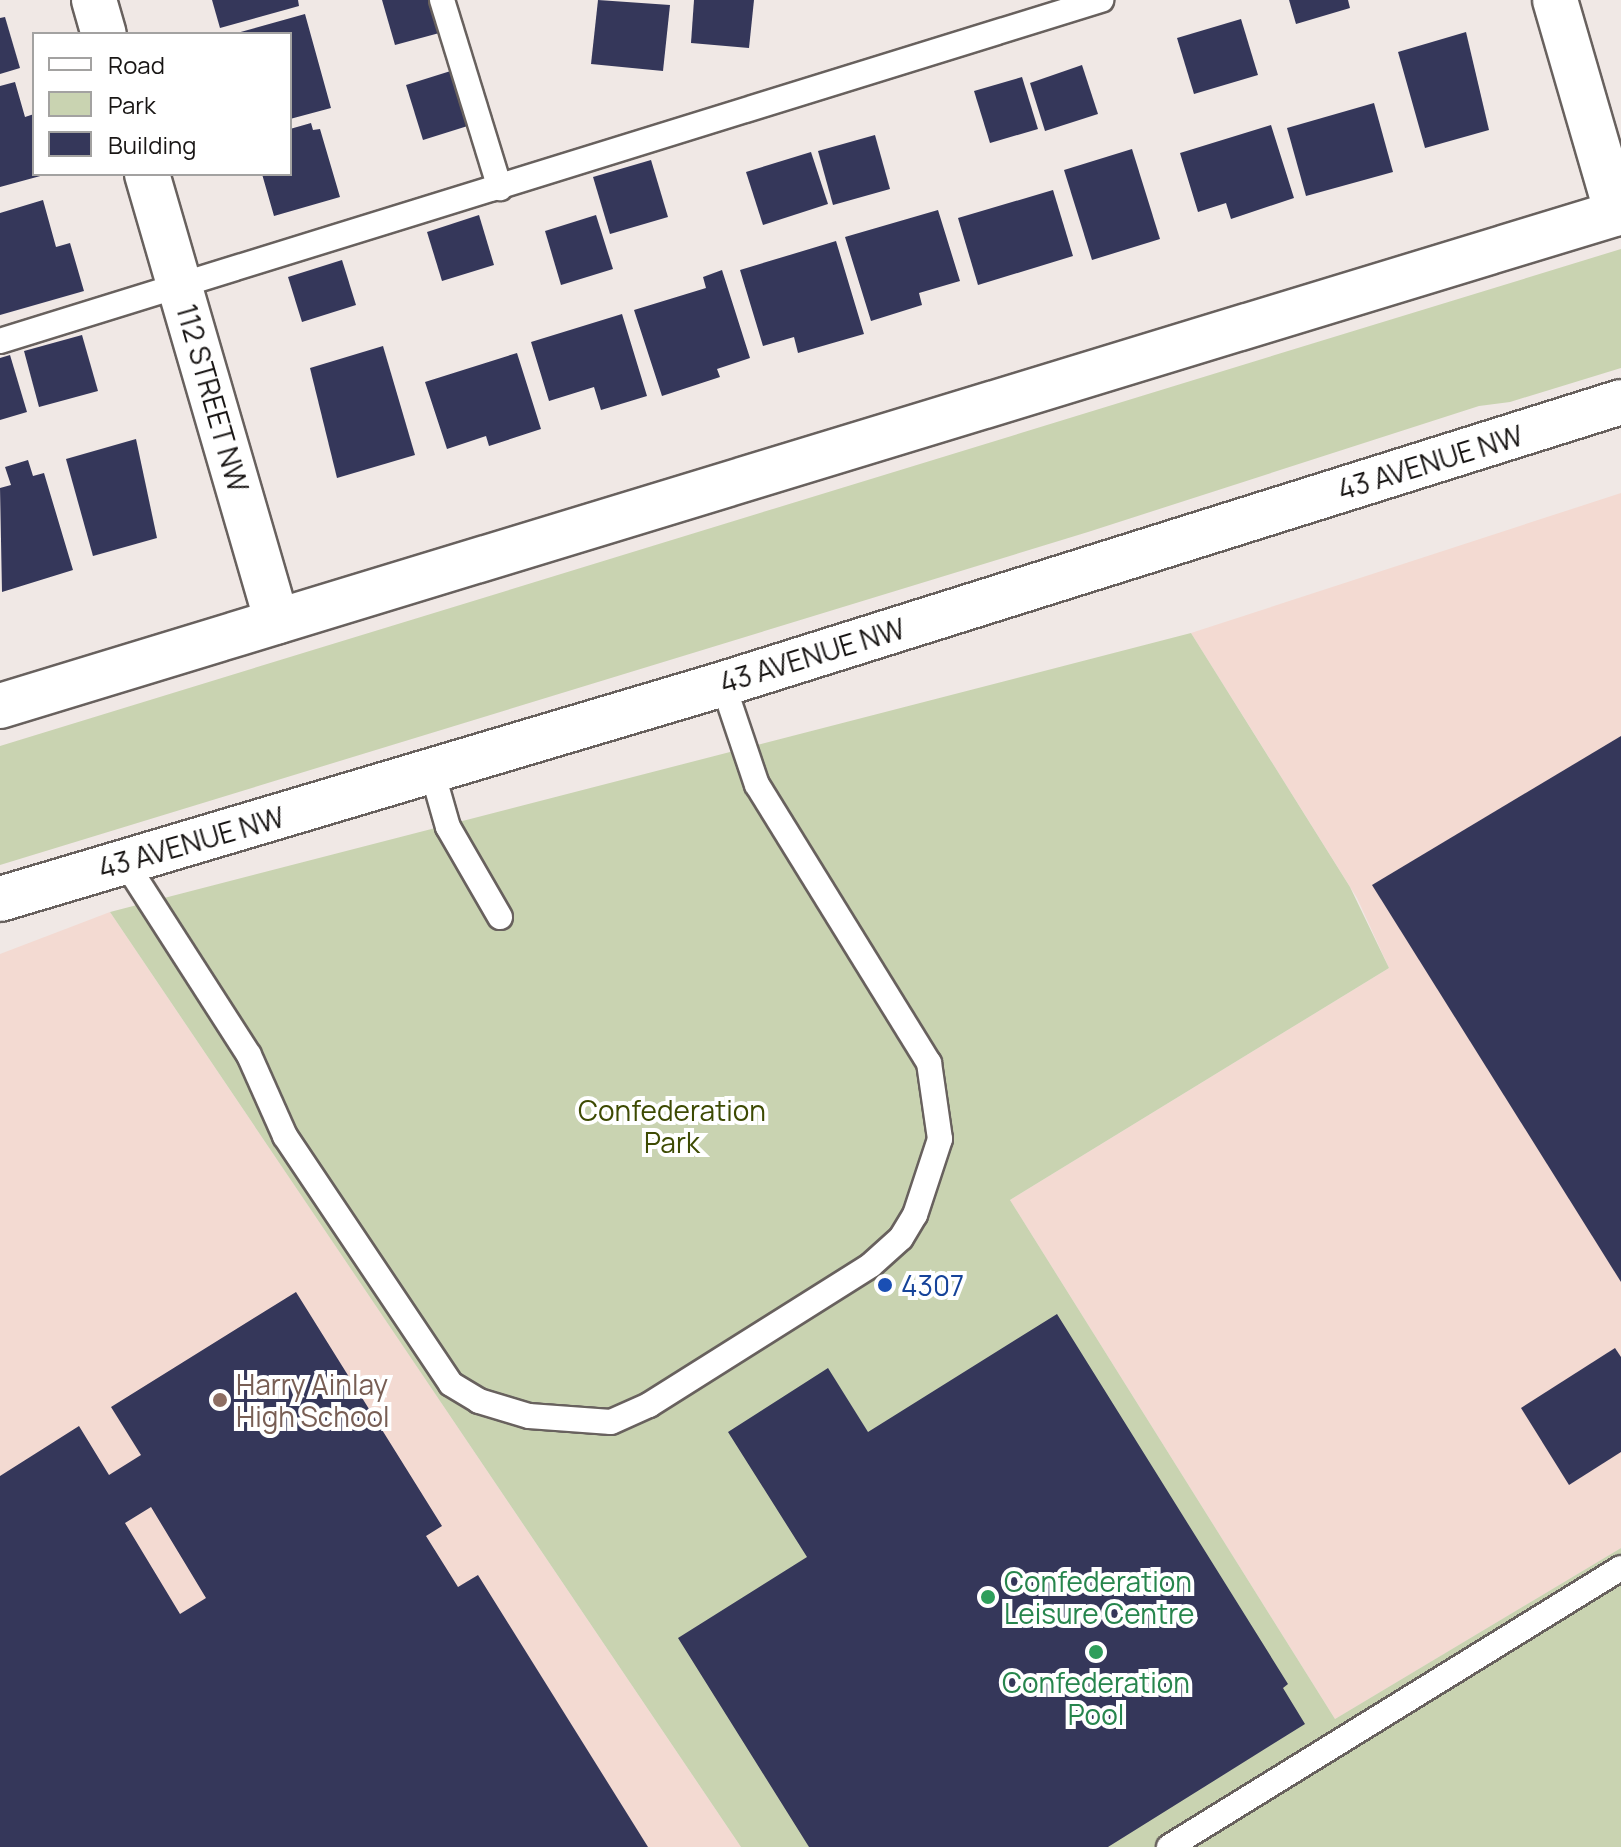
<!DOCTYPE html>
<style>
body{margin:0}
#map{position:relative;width:1621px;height:1847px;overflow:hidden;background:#f0e8e5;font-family:Manrope,sans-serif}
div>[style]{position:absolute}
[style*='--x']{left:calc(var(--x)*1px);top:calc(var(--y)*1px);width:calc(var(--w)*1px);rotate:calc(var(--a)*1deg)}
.education>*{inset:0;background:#f3dad2}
.green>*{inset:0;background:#c9d3b1}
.building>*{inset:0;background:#35375a}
.roads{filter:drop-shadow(2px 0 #68615e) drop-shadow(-2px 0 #68615e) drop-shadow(0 2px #68615e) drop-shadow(0 -2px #68615e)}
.service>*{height:24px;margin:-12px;padding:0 12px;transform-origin:12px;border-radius:12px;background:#fff}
.minor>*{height:44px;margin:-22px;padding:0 22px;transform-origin:22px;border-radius:22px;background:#fff}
.tertiary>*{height:44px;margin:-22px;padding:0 22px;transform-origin:22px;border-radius:22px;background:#fff}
.dots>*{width:22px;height:22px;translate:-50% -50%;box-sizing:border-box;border:4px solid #fff;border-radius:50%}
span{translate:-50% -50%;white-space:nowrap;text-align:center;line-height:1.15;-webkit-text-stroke:8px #fff;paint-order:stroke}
.street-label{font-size:28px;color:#191615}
.park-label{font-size:28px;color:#3d4a02}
.transit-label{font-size:28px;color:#164399}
.left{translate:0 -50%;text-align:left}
.education-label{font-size:28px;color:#785e54}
.leisure-label{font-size:28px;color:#27864d}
.legend{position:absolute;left:32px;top:32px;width:260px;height:144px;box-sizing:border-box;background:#fff;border:2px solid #a3a2a1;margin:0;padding:10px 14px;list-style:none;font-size:24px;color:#191615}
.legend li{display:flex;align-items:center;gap:16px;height:40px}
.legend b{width:40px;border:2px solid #a3a2a1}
</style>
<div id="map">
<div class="education">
<i style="clip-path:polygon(1621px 493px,1621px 1548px,1335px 1719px,1010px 1200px,1389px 968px,1357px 898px,1191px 633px)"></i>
<i style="clip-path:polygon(110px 912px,741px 1847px,0 1847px,0 954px)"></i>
</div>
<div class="green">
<i style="clip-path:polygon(1621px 249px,1621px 368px,1510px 402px,1479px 406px,1088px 532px,0 865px,0 746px)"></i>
<i style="clip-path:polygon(1191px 633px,1350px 887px,1389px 968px,1010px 1200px,1335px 1719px,1621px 1548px,1621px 1847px,741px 1847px,110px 912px)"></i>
</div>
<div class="building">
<i style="clip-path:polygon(212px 0,298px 0,299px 6px,220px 28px)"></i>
<i style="clip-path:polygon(382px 0,434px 0,443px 32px,395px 45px)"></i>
<i style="clip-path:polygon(598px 0,670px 5px,663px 71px,591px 64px)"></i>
<i style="clip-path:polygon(694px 0,754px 0,749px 48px,691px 43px)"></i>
<i style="clip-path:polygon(1289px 0,1348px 0,1350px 8px,1296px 24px)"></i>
<i style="clip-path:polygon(305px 14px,331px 108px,290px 119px,290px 34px,237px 33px)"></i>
<i style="clip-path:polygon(5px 17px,20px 68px,0 74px,0 18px)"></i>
<i style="clip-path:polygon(1241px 19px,1258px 75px,1194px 94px,1177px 38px)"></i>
<i style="clip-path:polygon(1466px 32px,1489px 130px,1425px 148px,1398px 52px)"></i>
<i style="clip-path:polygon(1082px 65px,1098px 114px,1045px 131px,1030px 83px)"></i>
<i style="clip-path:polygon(457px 69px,474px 124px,423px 140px,406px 85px)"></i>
<i style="clip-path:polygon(1022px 77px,1038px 129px,990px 143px,974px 91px)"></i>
<i style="clip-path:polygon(15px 82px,25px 117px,34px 114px,34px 174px,44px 175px,0 187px,0 86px)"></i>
<i style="clip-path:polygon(1374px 103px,1393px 172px,1306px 196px,1287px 128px)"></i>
<i style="clip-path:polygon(311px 123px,313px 130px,320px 129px,340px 197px,274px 216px,262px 174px,290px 174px,290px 129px)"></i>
<i style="clip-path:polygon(1271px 125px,1294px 198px,1231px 219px,1226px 203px,1198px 212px,1180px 153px)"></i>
<i style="clip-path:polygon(875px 135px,890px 189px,833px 205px,818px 151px)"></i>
<i style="clip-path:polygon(1132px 149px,1160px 239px,1092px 260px,1064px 170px)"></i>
<i style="clip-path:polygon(811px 152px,828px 204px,763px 225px,746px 172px)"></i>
<i style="clip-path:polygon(651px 160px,668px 217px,610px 234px,593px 177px)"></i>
<i style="clip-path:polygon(1053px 190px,1073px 256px,978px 285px,958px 218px)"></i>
<i style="clip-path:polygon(43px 200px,56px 247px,70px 243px,84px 291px,0 315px,0 213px)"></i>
<i style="clip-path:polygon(938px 210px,960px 281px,919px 293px,922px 305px,871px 321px,845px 237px)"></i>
<i style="clip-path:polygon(479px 215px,494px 265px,442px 281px,427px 232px)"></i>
<i style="clip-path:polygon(596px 215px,613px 269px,561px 285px,545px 231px)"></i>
<i style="clip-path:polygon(836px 241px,864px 334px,798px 353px,794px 337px,763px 346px,740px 270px)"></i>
<i style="clip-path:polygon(342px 260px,356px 305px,302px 322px,288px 277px)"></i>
<i style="clip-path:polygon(722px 270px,750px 358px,717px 369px,720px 377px,662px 396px,634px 310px,706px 288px,703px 277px)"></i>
<i style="clip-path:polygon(622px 314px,647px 396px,601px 410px,594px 387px,549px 401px,531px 342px)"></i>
<i style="clip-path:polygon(82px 335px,98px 391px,39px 407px,24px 351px)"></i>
<i style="clip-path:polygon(383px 346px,415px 455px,337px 478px,310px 368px)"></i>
<i style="clip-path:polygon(517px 353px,541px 429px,489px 446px,486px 436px,447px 449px,425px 382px)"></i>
<i style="clip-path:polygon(10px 355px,27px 412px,0 420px,0 358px)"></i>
<i style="clip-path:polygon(136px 439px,157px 538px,93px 556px,66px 459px)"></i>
<i style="clip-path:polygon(28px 460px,33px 476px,44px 473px,73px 570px,2px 592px,0 488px,11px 485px,5px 467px)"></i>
<i style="clip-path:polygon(1621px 736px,1621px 1282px,1372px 885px)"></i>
<i style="clip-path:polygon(evenodd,296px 1292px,442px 1526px,426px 1536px,458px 1587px,478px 1575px,648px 1847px,0 1847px,0 1476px,79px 1426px,109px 1475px,141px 1455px,111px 1407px,296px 1292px,151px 1507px,206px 1598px,180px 1614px,125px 1523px,151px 1507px)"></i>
<i style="clip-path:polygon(1057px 1314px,1288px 1684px,1283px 1688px,1305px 1724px,1108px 1847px,809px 1847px,678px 1638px,807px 1557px,728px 1432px,828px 1368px,868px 1432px)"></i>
<i style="clip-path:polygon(1615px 1348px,1621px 1357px,1621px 1452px,1569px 1485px,1521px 1408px)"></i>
</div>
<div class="roads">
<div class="service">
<i style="--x:442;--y:0;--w:197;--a:72.9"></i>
<i style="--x:0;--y:341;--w:1153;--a:-17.21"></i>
<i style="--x:432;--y:771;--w:58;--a:74.1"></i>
<i style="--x:448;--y:827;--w:104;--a:60"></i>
<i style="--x:125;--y:862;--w:229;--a:57.3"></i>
<i style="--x:249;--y:1055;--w:89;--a:66"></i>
<i style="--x:285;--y:1136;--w:298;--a:56.2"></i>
<i style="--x:451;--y:1384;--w:33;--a:31"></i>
<i style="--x:479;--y:1401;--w:52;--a:16.7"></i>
<i style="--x:529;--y:1416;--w:82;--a:4.2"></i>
<i style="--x:611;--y:1422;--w:42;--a:-24.1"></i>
<i style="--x:649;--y:1405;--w:262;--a:-32.2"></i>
<i style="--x:871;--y:1265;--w:40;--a:-42"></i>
<i style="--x:901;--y:1238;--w:27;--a:-59"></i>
<i style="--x:915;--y:1215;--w:80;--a:-71.8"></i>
<i style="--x:940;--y:1139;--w:77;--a:-98.2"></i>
<i style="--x:929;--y:1063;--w:327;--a:-121.7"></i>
<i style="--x:757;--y:785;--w:107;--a:-108.6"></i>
<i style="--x:1169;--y:1847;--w:531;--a:-31.69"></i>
</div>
<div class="minor">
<i style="--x:94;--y:0;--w:35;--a:74"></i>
<i style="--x:1555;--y:0;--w:222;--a:73.8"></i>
<i style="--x:147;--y:174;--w:466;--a:73.8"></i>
<i style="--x:0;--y:706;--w:1695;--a:-16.95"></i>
</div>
<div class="tertiary">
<i style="--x:0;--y:899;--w:754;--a:-16.56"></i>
<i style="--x:723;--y:684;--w:941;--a:-17.43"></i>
</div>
</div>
<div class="dots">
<i style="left:885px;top:1285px;background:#1a4fb4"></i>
<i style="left:220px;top:1400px;background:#8d6e63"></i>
<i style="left:988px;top:1597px;background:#2e9e5b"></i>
<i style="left:1096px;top:1652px;background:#2e9e5b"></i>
</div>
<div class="street-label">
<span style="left:213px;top:398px;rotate:74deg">112 STREET NW</span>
<span style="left:1430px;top:462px;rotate:-17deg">43 AVENUE NW</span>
<span style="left:812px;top:655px;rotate:-17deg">43 AVENUE NW</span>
<span style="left:191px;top:842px;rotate:-16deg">43 AVENUE NW</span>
</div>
<div class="park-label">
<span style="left:672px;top:1126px">Confederation<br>Park</span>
</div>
<div class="transit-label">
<span class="left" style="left:901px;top:1285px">4307</span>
</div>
<div class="education-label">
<span class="left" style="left:236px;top:1400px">Harry Ainlay<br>High School</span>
</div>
<div class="leisure-label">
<span class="left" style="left:1004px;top:1597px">Confederation<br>Leisure Centre</span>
<span style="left:1096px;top:1698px">Confederation<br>Pool</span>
</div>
<ul class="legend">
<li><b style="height:10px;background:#fff"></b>Road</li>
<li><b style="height:22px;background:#c9d3b1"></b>Park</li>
<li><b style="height:22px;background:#35375a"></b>Building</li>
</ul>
</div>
